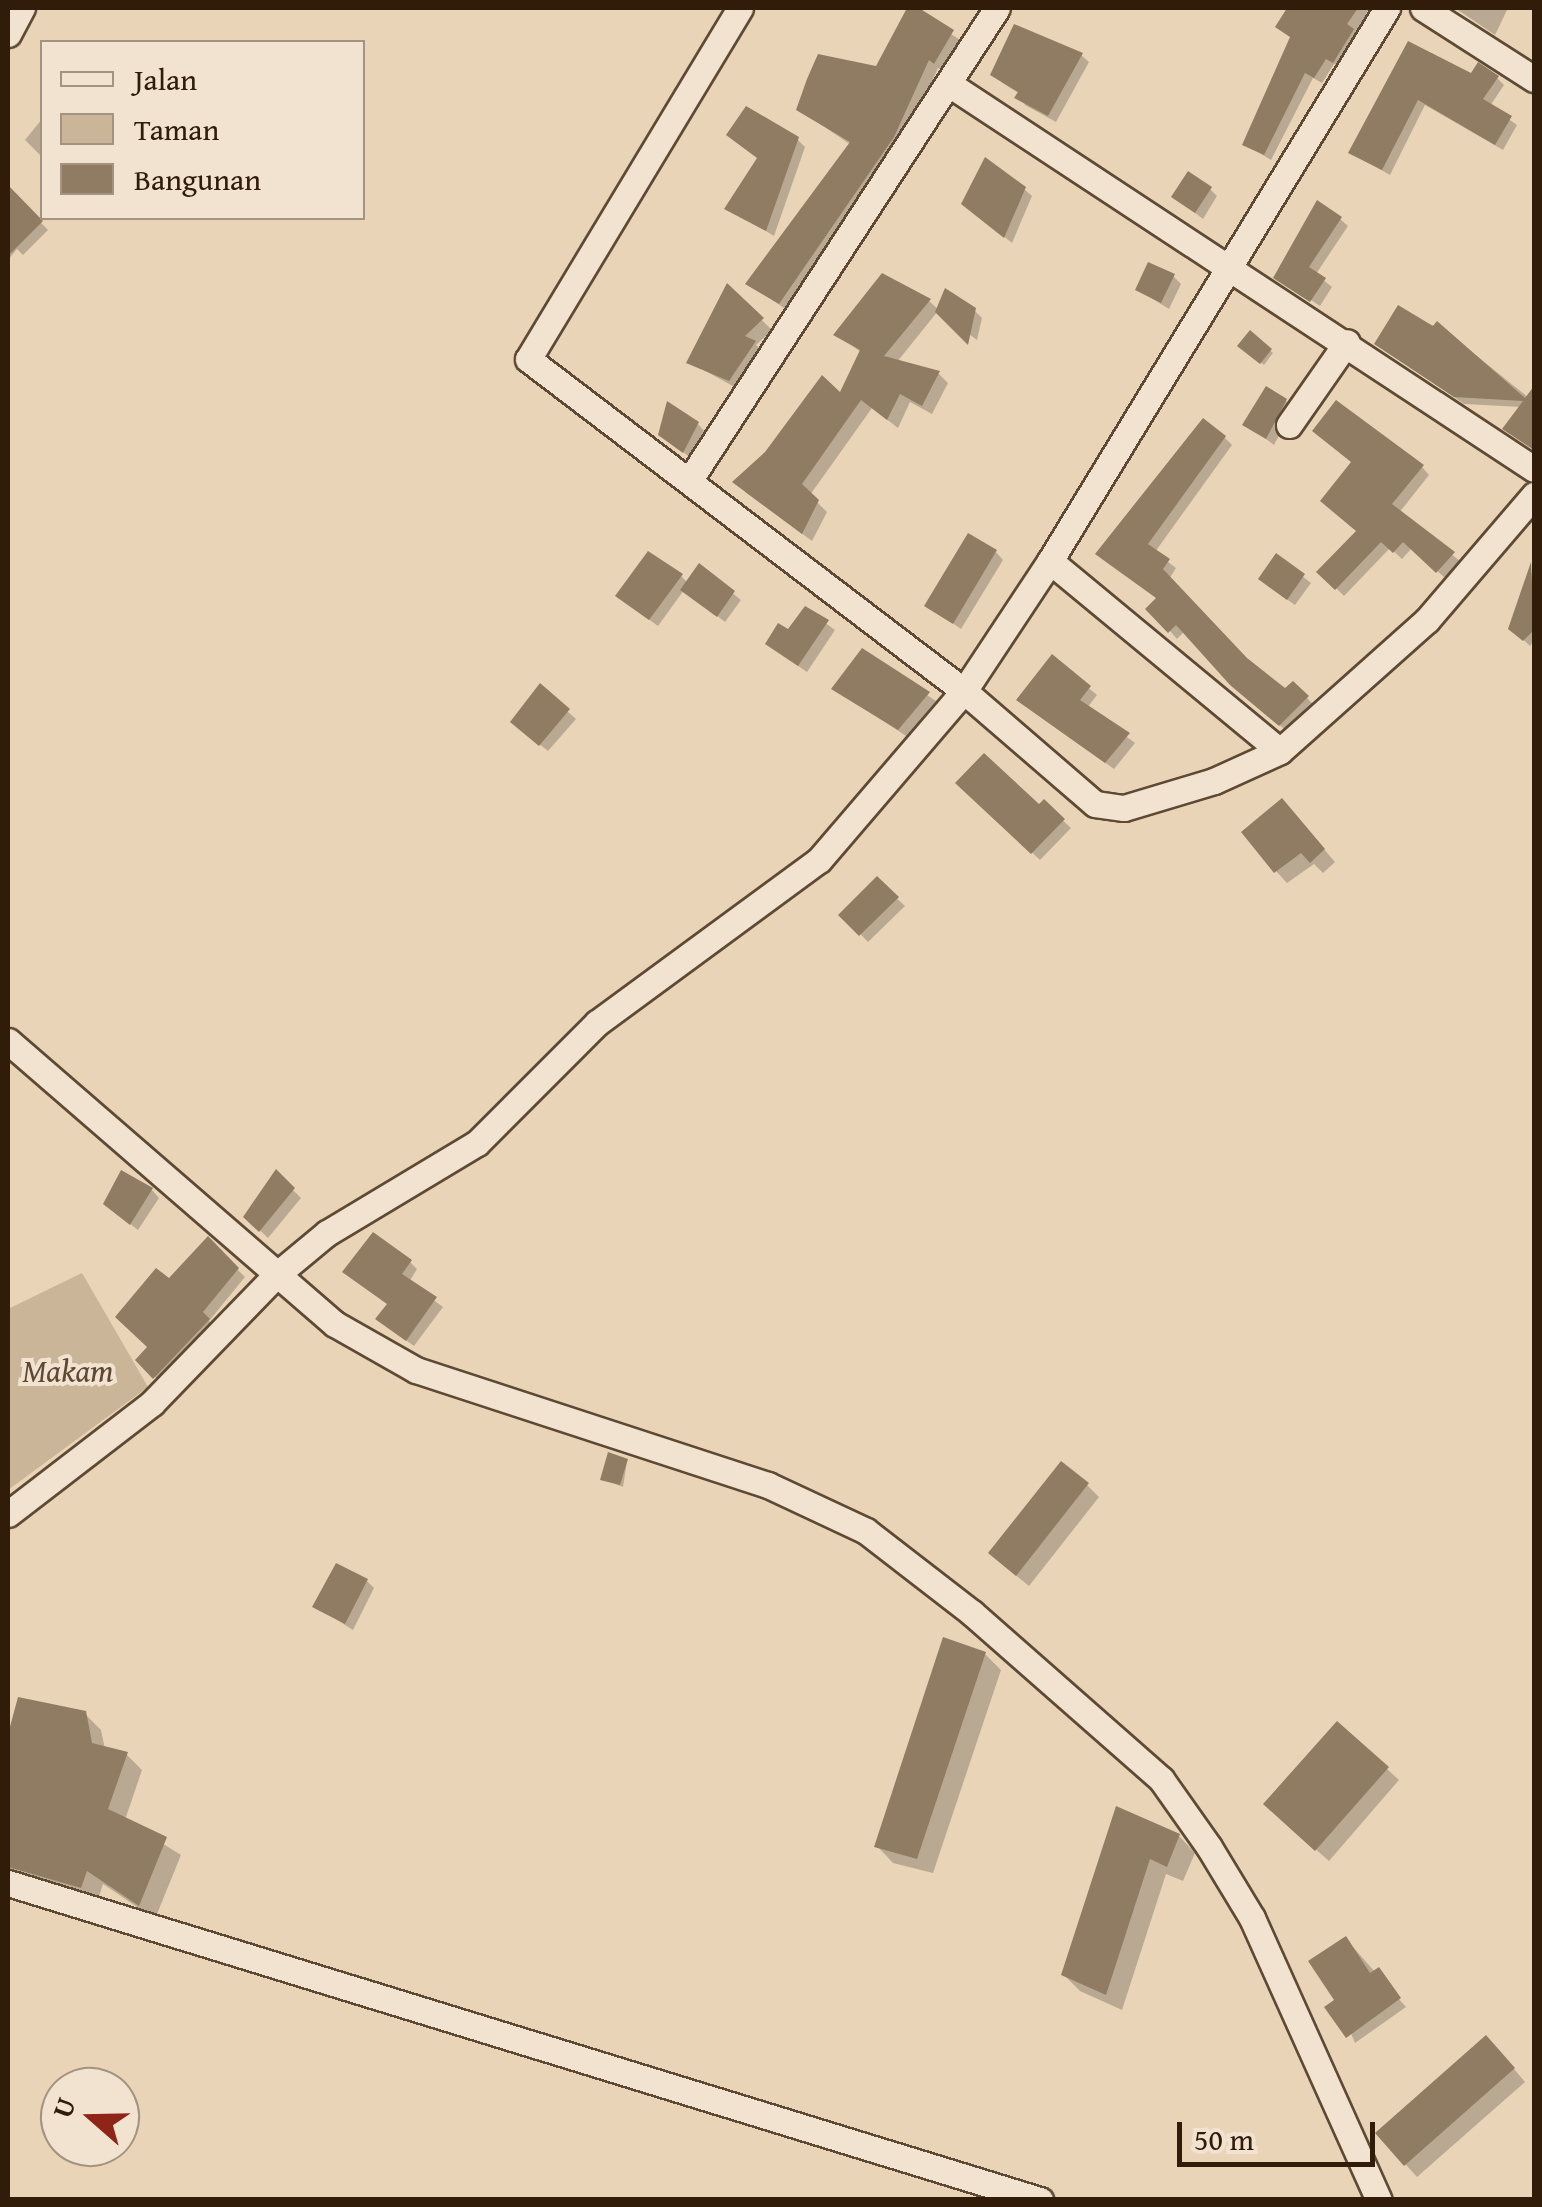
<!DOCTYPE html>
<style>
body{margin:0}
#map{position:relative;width:1542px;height:2207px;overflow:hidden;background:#e9d4b7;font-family:"Gentium Book Plus",serif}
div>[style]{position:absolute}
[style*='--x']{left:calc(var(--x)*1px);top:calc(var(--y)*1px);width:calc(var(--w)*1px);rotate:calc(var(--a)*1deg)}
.green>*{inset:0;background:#cab599}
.shadow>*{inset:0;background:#0003}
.building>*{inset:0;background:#907c63}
.roads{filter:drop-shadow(2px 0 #5e4a34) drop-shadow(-2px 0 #5e4a34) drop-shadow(0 2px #5e4a34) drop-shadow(0 -2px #5e4a34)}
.street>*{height:25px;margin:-12.5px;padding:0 12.5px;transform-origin:12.5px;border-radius:12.5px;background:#f1e3d0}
span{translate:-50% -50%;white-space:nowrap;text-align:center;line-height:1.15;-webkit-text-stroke:8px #f1e3d0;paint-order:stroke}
.park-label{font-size:32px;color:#5e4a34;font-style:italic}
.frame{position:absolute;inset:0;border:10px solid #301c08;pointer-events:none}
.legend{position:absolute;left:40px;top:40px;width:325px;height:180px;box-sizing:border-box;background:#f1e3d0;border:2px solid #a49380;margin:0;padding:12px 18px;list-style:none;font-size:30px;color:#301c08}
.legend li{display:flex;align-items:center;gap:20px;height:50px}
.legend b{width:50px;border:2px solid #a49380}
.north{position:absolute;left:40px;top:2067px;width:100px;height:100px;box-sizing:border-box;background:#f1e3d0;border:2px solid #a49380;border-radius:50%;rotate:290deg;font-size:28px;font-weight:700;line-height:40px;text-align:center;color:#301c08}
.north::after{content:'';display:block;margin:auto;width:35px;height:45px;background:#8f2418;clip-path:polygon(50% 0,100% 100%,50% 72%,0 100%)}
.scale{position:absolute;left:1177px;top:2122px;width:198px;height:45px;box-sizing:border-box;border:5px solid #301c08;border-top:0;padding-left:12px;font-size:30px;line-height:35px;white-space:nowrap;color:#301c08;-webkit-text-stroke:8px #f1e3d0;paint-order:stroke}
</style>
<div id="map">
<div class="green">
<i style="clip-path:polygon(82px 1273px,148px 1387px,8px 1490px,8px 1309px)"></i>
</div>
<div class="shadow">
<i style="clip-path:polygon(909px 8px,962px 41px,944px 71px,938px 68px,903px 146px,790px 312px,749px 284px,851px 145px,798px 109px,877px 69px)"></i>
<i style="clip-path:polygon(1290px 8px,1369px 8px,1341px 69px,1334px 64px,1322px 83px,1313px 78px,1271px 160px,1245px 144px,1292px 38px,1278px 27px)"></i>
<i style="clip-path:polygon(1455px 8px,1508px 8px,1495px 35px)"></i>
<i style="clip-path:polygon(1409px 44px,1471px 76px,1497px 78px,1504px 85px,1490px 106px,1517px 125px,1503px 150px,1425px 105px,1390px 175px,1351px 153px)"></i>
<i style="clip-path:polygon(1081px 55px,1089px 62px,1056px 122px,1025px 105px,1020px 94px,1001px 82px)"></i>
<i style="clip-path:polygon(42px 119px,42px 157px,25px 140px)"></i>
<i style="clip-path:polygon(797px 139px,805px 147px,774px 236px,727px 208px,759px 159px)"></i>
<i style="clip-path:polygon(8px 188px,48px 230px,23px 255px,17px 249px,8px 260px)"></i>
<i style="clip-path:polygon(1024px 189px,1032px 196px,1012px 243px,972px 211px)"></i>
<i style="clip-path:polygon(1210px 189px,1217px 196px,1203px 219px,1174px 197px)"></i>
<i style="clip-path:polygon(1340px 219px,1348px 226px,1316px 274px,1332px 287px,1320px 306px,1281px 280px)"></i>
<i style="clip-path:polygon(1173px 276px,1181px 284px,1169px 309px,1138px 290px)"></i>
<i style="clip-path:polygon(728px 287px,772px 330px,756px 345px,765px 353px,740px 390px,689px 362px)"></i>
<i style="clip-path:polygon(929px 301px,939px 310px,974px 310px,982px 318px,977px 340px,938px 311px,897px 362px,938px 373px,948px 383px,932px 414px,910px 402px,898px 428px,872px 408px,810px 495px,827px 512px,812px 541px,745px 492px,841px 397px,862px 353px,837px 334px)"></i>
<i style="clip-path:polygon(1437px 324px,1534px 402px,1534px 450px,1513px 436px,1521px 407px,1464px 404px,1377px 344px)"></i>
<i style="clip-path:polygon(1250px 334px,1273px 353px,1264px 365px,1241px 346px)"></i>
<i style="clip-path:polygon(1286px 401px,1293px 408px,1274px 445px,1246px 424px)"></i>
<i style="clip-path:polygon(698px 424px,705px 432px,691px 458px,669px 442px)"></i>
<i style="clip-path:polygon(1224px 437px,1232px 445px,1155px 552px,1176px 568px,1169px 579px,1247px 661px,1285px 692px,1293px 684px,1314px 705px,1288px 732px,1241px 693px,1185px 631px,1177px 639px,1170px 631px,1148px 609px,1159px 599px,1105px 561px)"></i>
<i style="clip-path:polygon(1422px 467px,1429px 475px,1399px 513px,1460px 561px,1445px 578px,1412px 548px,1402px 559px,1390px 548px,1344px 596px,1320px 572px)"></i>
<i style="clip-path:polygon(996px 552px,1003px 560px,961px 629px,927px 605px)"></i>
<i style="clip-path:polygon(1276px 556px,1311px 583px,1295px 605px,1268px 586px)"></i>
<i style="clip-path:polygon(700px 567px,741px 600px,725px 622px,684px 590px,658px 626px,626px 603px,681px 576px,688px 583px)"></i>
<i style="clip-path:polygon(1534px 567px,1534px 640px,1530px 646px,1511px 628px)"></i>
<i style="clip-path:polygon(806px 609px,835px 630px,807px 672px,776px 651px)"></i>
<i style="clip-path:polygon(863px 652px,936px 701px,906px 736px,834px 688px)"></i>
<i style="clip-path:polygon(1052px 658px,1097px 695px,1087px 708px,1135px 743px,1114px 769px,1027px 707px)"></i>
<i style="clip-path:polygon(540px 687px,576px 719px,548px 751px,521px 729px)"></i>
<i style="clip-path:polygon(959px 783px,1039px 808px,1044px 803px,1071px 828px,1040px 860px)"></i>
<i style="clip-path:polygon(1293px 813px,1335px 862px,1323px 873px,1314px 864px,1287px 883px,1276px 871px)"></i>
<i style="clip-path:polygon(877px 880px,905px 906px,868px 942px,842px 915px)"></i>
<i style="clip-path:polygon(276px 1173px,301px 1198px,268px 1238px,246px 1217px)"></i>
<i style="clip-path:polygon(152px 1190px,159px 1198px,138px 1230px,113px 1211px)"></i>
<i style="clip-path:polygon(208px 1240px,245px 1277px,209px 1321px,216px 1329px,162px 1384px,138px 1360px,150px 1347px,169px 1281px)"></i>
<i style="clip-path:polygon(410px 1262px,417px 1269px,409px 1282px,443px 1307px,414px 1346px,386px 1326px,389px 1305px,353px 1279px)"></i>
<i style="clip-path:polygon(627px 1461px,623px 1487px,603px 1479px)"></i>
<i style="clip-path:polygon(1087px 1485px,1099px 1497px,1029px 1586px,1003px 1565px)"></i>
<i style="clip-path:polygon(367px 1581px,374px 1588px,353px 1630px,315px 1606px)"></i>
<i style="clip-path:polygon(985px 1654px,1001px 1670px,933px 1873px,893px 1863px,877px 1846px)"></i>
<i style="clip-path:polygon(19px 1700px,85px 1714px,101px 1730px,105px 1749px,127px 1755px,142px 1770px,125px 1820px,181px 1855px,155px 1919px,103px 1884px,97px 1903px,8px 1880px,8px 1743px)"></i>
<i style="clip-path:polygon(1387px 1769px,1399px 1780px,1329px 1861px,1278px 1816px)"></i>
<i style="clip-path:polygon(1118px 1810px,1179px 1836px,1195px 1853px,1183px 1881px,1166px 1874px,1122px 2010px,1080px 1991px,1064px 1975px)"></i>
<i style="clip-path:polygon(1353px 1947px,1406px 2007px,1355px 2043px,1337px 2000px)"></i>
<i style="clip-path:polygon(1498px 2050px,1525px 2082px,1417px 2177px,1378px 2134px)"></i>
</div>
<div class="building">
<i style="clip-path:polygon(907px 8px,919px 8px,954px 30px,934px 64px,929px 60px,894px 137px,779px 304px,745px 284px,850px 142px,796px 110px,807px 79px,818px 54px,876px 66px)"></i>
<i style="clip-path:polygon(1287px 8px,1358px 8px,1347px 24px,1354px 29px,1333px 63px,1326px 59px,1314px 78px,1305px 73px,1264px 155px,1242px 145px,1290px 37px,1275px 27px)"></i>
<i style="clip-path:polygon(1014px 24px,1083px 53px,1048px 116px,1014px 98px,1018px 92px,990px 75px)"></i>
<i style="clip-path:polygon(1408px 41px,1471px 73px,1478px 62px,1499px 76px,1483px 99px,1512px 116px,1495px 145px,1418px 100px,1382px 170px,1348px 153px)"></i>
<i style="clip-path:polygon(746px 106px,799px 137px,766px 231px,724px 209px,757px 158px,726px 135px)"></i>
<i style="clip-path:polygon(985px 157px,1026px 187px,1004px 238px,961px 204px)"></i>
<i style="clip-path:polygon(1188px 171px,1212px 187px,1195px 213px,1171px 197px)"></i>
<i style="clip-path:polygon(8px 185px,43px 221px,8px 256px)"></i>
<i style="clip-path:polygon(1317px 200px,1342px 217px,1309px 267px,1326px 278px,1310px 302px,1273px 278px)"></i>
<i style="clip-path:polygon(1148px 262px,1175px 274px,1161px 303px,1135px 290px)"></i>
<i style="clip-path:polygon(882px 273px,931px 299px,884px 356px,940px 371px,922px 406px,900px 394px,887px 420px,861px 400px,802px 484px,819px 500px,802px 534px,732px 482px,765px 452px,822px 375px,840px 392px,860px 350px,833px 335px)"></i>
<i style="clip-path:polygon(727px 283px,764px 318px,745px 336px,756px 341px,729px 381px,686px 363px)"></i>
<i style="clip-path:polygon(945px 288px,976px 308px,968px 345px,935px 312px)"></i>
<i style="clip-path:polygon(1398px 305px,1433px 326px,1437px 321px,1525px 398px,1534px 386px,1534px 450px,1502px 429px,1523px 401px,1454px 397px,1374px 344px)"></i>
<i style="clip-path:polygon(1250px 330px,1272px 349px,1260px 364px,1237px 346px)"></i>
<i style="clip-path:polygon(1266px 386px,1287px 399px,1266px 439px,1242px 425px)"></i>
<i style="clip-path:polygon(1336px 400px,1424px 465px,1392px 504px,1455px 552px,1436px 573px,1403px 542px,1393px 553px,1381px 542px,1335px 590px,1316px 572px,1356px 531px,1320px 501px,1351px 462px,1312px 431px)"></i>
<i style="clip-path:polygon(667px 401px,699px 422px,683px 453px,658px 435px)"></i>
<i style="clip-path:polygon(1203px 418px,1226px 436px,1148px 544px,1170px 559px,1163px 569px,1247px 658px,1285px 688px,1293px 681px,1309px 696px,1279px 726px,1230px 685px,1176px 625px,1168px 633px,1145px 609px,1156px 598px,1095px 554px)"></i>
<i style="clip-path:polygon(968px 533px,997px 550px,953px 624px,924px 606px)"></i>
<i style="clip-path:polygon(648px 551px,683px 574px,649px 620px,615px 596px)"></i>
<i style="clip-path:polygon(1276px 553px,1305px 574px,1287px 600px,1258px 579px)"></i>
<i style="clip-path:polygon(1531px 562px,1534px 630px,1523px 641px,1508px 629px)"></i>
<i style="clip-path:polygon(699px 563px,735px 591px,717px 617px,680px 590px)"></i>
<i style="clip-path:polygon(805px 606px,829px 620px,798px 666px,765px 644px,778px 623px,788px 629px)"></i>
<i style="clip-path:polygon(862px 648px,930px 692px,898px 730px,831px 689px)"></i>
<i style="clip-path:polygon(1052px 654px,1091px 686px,1080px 700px,1130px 733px,1105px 763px,1016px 700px)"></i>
<i style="clip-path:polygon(540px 683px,570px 709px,539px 746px,510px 722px)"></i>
<i style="clip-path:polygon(984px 753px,1039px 804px,1044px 799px,1065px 819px,1031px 854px,955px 783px)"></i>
<i style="clip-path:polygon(1282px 798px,1325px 849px,1310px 863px,1301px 853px,1274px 873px,1241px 832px)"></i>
<i style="clip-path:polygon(877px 876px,899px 897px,859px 936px,838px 915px)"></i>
<i style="clip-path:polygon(276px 1169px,295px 1188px,259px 1232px,243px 1217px)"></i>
<i style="clip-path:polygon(121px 1170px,153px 1188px,130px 1225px,103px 1204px)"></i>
<i style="clip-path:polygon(373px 1232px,412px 1260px,402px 1274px,437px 1297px,406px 1341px,375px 1319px,387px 1304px,342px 1272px)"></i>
<i style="clip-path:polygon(208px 1236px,239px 1268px,203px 1312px,210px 1319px,153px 1379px,135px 1360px,147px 1347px,115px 1317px,156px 1268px,169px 1278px)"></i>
<i style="clip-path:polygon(608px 1452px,628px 1459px,620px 1485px,600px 1480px)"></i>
<i style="clip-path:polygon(1061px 1461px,1089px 1483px,1016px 1576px,988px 1553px)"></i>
<i style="clip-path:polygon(336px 1563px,368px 1579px,345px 1624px,312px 1607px)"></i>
<i style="clip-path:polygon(943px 1637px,986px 1652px,917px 1859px,874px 1847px)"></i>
<i style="clip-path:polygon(18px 1697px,86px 1711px,92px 1743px,128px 1752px,108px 1809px,167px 1837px,139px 1906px,87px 1871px,81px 1888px,8px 1867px,8px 1734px)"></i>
<i style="clip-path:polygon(1337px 1721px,1389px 1767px,1315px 1851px,1263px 1804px)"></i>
<i style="clip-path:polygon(1116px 1806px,1180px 1834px,1167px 1867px,1150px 1859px,1106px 1995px,1061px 1975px)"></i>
<i style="clip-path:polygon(1346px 1936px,1370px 1973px,1379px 1967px,1401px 1998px,1346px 2038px,1324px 2007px,1334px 2000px,1308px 1961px)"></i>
<i style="clip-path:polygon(1486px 2035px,1515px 2068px,1404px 2166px,1375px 2133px)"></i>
</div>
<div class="roads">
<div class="street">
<i style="--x:740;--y:8;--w:410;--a:121.1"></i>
<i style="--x:528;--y:359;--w:548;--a:37.29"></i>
<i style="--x:964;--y:691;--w:173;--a:40.8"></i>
<i style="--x:1095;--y:804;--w:29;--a:8"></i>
<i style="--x:1124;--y:808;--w:94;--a:-16.7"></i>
<i style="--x:1214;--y:781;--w:72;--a:-24.4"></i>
<i style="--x:1280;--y:751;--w:197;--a:-41.7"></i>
<i style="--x:1427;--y:620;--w:165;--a:-49.4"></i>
<i style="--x:1423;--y:8;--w:132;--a:32.6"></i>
<i style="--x:8;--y:34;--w:30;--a:-62"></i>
<i style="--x:949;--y:84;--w:700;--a:33.35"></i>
<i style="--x:1289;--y:425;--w:101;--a:-55.1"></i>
<i style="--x:689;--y:481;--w:564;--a:-56.93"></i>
<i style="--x:1050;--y:561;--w:298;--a:39.6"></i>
<i style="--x:8;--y:1041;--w:432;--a:40.9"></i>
<i style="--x:335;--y:1324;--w:93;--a:29.6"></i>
<i style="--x:416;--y:1370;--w:370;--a:18.1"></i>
<i style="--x:768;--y:1485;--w:108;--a:25.1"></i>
<i style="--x:866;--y:1531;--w:134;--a:37.7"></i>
<i style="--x:972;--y:1613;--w:252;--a:41.3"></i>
<i style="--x:1161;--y:1779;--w:83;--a:54.8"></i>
<i style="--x:1209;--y:1847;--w:83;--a:58.8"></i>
<i style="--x:1252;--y:1918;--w:309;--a:65.8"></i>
<i style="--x:8;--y:1514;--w:182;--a:-37.6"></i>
<i style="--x:152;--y:1403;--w:175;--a:-45.9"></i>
<i style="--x:274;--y:1277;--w:69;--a:-39.7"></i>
<i style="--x:327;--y:1233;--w:175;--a:-31"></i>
<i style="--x:477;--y:1143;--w:170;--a:-45"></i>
<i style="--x:597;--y:1023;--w:275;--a:-36.3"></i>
<i style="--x:819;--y:860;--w:223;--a:-49.4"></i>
<i style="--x:964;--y:691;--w:156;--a:-56.5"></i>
<i style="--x:1050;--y:561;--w:648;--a:-58.64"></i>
<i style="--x:8;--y:1883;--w:1080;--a:17.08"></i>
</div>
</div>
<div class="park-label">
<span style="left:68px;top:1371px">Makam</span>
</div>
<div class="frame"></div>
<ul class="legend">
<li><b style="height:12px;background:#f1e3d0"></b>Jalan</li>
<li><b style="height:28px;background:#cab599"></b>Taman</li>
<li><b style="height:28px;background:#907c63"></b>Bangunan</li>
</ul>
<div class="north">U</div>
<div class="scale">50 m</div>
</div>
